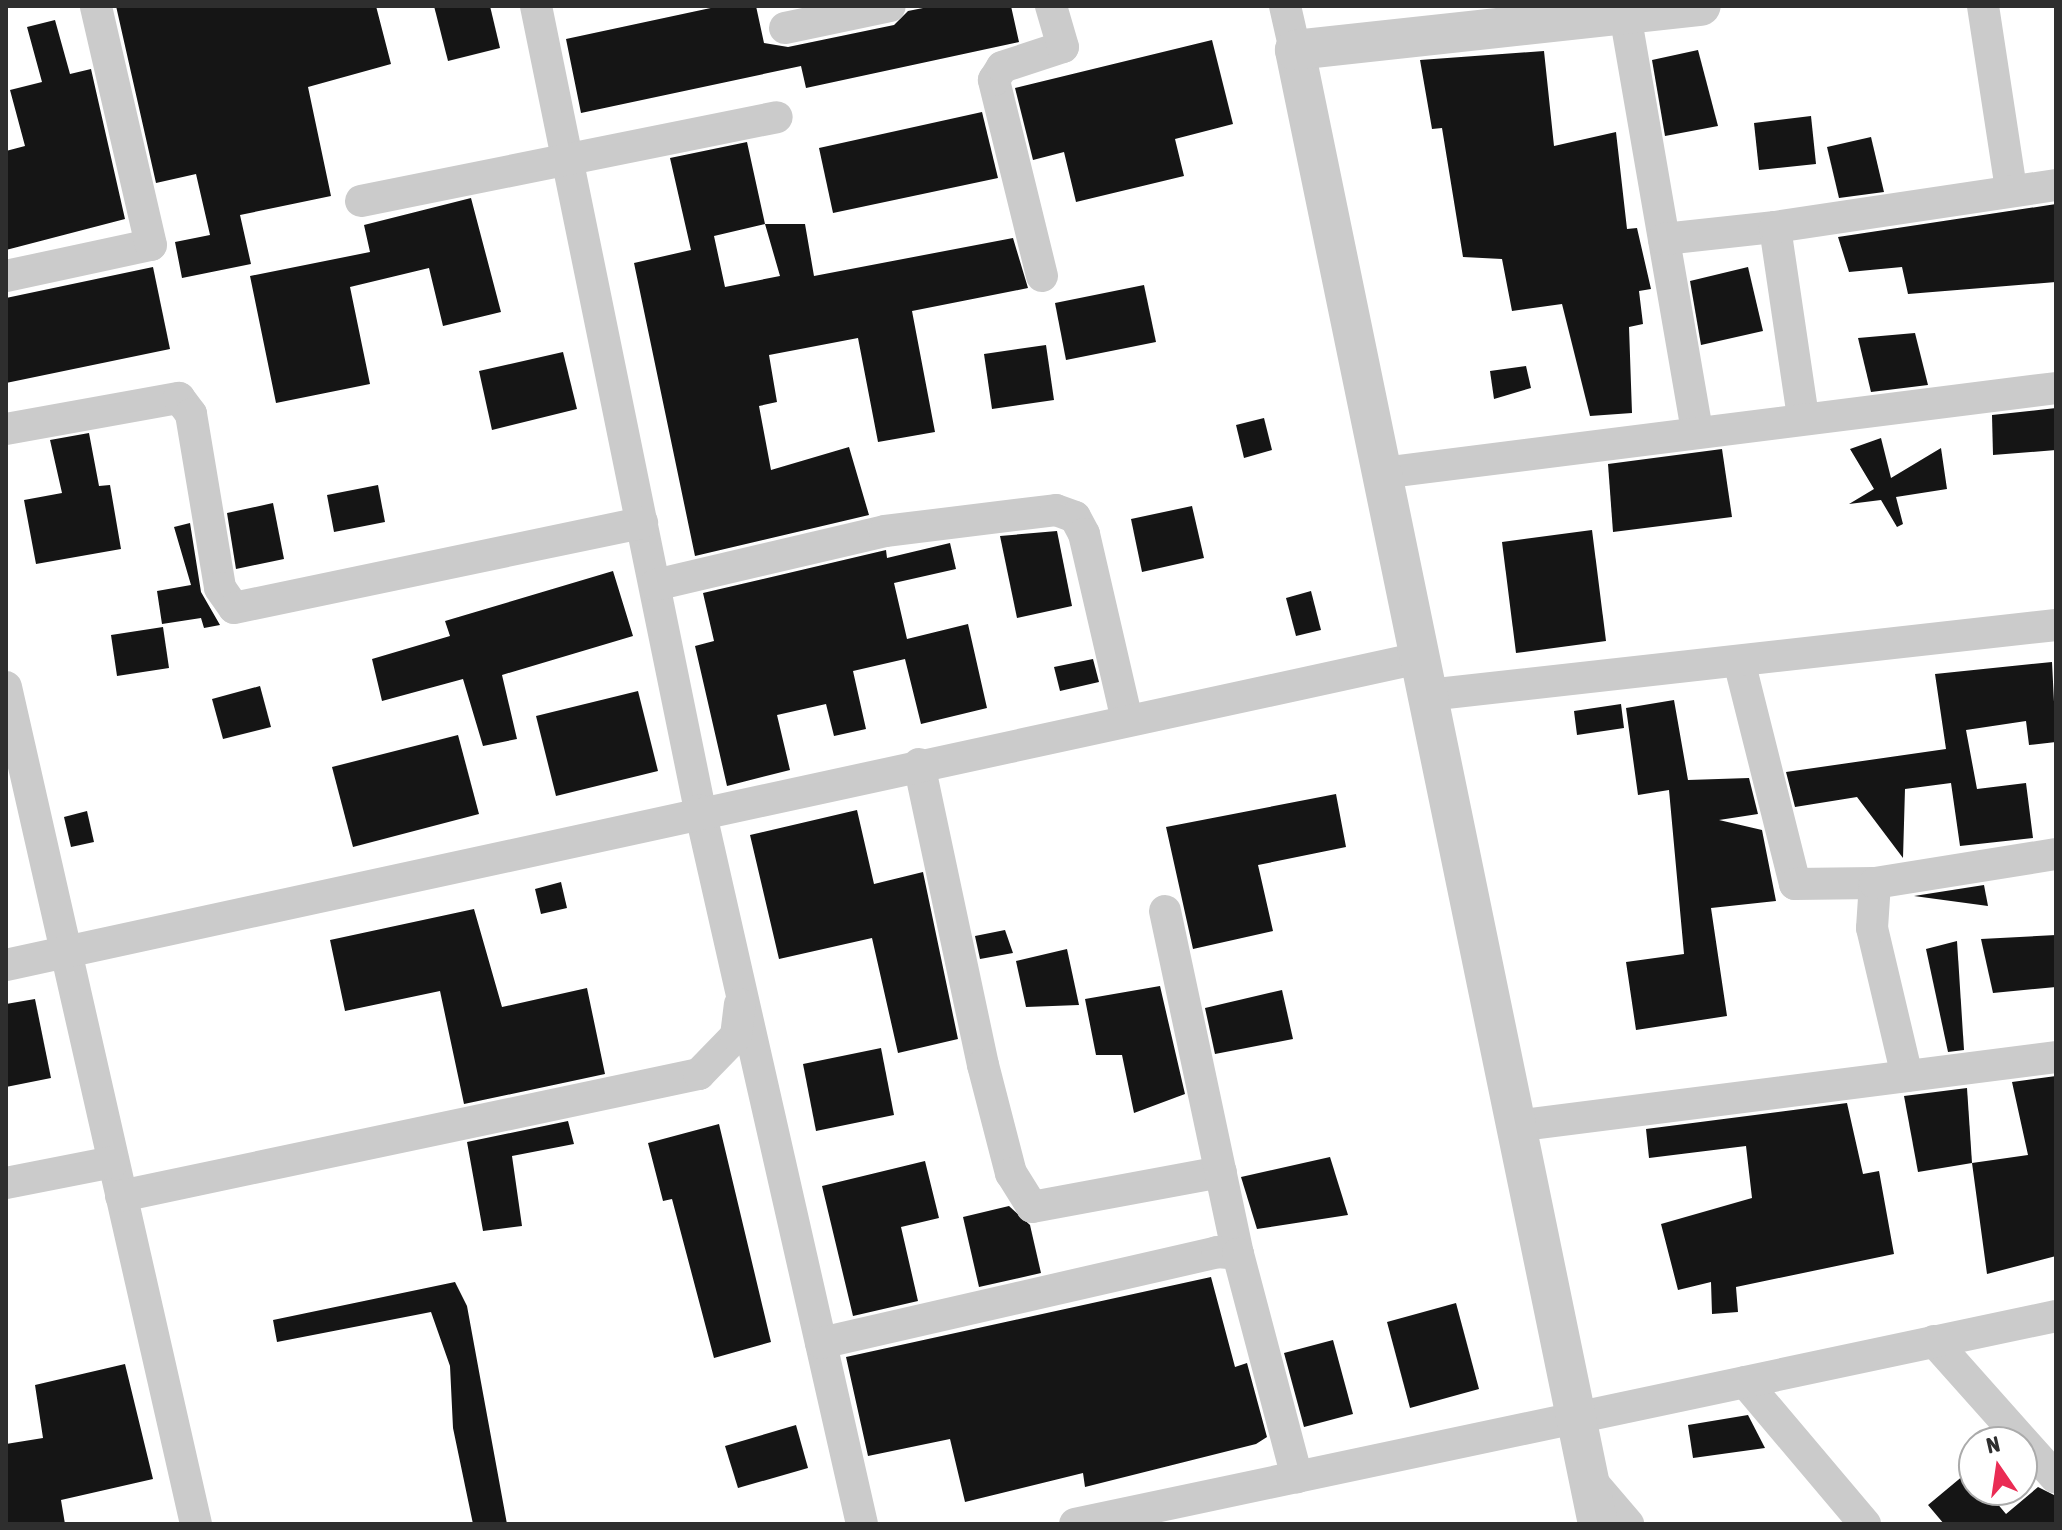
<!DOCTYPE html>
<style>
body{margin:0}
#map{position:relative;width:2062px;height:1530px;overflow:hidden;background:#fff;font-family:"Asap Condensed",sans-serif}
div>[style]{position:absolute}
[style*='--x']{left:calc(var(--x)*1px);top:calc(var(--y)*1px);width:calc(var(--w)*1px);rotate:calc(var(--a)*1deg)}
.building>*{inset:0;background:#151515}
.minor>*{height:32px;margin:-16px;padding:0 16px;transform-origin:16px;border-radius:16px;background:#cbcbcb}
.tertiary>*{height:40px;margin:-20px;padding:0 20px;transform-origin:20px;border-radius:20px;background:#cbcbcb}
span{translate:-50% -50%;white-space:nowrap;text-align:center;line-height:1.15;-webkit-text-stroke:8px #fff;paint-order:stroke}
.frame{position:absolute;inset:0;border:8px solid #2e2e2e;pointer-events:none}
.north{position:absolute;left:1958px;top:1426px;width:80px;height:80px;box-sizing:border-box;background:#fff;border:2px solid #ababab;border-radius:50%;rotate:347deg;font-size:22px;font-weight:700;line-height:32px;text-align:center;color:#2e2e2e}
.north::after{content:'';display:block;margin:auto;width:28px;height:36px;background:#ea2c54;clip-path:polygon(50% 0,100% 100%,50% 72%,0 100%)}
</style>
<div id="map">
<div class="building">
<i style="clip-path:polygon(116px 6px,376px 6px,391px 64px,308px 87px,331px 196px,240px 215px,251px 264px,182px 278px,175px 242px,210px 235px,196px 174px,156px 183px)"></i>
<i style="clip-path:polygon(434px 6px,490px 6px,500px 48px,448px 61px)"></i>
<i style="clip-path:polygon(720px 6px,756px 6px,764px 43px,788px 47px,894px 25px,908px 11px,933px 6px,1011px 6px,1019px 42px,806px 88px,801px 66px,581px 113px,566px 39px)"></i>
<i style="clip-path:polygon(55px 20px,70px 74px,91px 69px,125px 219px,6px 250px,6px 151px,25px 146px,10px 90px,42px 82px,27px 27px)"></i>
<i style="clip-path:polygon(1212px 40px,1233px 124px,1175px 139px,1184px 176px,1076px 202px,1064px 152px,1033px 160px,1015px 88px)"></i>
<i style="clip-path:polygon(1698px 50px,1718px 126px,1665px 136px,1652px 60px)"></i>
<i style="clip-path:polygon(1544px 51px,1554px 146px,1616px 132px,1627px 229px,1637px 228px,1651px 289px,1639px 291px,1643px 324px,1629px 327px,1632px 413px,1590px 416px,1562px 304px,1512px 311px,1502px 259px,1463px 257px,1442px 128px,1432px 129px,1420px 60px)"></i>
<i style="clip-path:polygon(982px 112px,998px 178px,833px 213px,819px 148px)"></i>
<i style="clip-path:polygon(1811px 116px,1816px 164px,1759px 170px,1754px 123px)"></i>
<i style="clip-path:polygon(1871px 137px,1884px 192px,1839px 198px,1827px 147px)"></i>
<i style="clip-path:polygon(evenodd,747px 142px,765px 224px,805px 224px,814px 276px,1013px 238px,1028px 288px,912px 311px,935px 432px,878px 442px,858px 338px,769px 355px,777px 402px,759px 406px,771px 470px,849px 447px,869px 515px,695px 556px,634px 263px,691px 250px,670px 158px,747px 142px,765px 224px,780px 276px,725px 287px,714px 236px,765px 224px)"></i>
<i style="clip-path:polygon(471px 198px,501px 312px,443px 326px,429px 268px,350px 287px,370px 384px,276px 403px,250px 276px,370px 252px,364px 225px)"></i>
<i style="clip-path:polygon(2056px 204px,2056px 282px,1908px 294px,1902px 267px,1849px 272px,1838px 237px)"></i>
<i style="clip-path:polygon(153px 267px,170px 349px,6px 383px,6px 298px)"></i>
<i style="clip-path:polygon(1748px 267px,1763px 331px,1701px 345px,1690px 281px)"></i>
<i style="clip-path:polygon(1144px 285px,1156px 342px,1066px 360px,1055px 303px)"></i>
<i style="clip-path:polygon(1915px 333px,1928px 385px,1871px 392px,1858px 338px)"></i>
<i style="clip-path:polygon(1046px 345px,1054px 400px,992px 409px,984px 354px)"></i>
<i style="clip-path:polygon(563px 352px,577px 409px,492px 430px,479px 371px)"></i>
<i style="clip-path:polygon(1526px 366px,1531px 388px,1494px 399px,1490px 371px)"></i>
<i style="clip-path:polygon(2056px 408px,2056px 450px,1993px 455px,1992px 415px)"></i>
<i style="clip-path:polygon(1264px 418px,1272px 450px,1244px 458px,1236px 425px)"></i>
<i style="clip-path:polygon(89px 433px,99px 486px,110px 485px,121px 549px,36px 564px,24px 500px,62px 493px,50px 440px)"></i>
<i style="clip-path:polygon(1881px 438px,1891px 478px,1941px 448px,1947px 489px,1896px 497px,1903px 524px,1897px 527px,1881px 500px,1849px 504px,1874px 489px,1850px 449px)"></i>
<i style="clip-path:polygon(1722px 449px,1732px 517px,1613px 532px,1608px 464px)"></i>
<i style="clip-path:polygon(378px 485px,385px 522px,334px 532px,327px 495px)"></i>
<i style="clip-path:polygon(273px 503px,284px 559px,236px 569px,227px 513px)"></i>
<i style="clip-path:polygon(1192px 506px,1204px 558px,1142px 572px,1131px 519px)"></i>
<i style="clip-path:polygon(190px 523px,201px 592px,220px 625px,204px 628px,201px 618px,162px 624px,157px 591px,191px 585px,174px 527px)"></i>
<i style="clip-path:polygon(1592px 530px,1606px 641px,1516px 653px,1502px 542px)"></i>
<i style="clip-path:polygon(1057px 531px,1072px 606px,1017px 618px,1000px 536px)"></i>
<i style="clip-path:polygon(950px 543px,956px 569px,894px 583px,907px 639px,968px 624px,987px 708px,921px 724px,905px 659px,853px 671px,866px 729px,834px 736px,826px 704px,777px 715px,790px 770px,727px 786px,695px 646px,714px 641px,703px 593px,886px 550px,887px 558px)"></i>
<i style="clip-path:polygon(613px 571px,633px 636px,502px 675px,517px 739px,483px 746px,463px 679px,382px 701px,372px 659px,450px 636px,445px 621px)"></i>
<i style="clip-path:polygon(1311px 591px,1321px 630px,1296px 636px,1286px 598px)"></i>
<i style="clip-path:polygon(163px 627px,169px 668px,117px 676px,111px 635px)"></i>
<i style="clip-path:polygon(1093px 659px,1099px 682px,1060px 691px,1054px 667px)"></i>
<i style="clip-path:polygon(2052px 662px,2056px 742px,2029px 745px,2026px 721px,1966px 730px,1977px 789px,2026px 783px,2033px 838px,1960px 846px,1951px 783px,1905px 789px,1903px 858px,1857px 797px,1795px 807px,1786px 772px,1946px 749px,1935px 674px)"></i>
<i style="clip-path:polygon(260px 686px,271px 727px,223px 739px,212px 699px)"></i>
<i style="clip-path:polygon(638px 691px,658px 771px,556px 796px,536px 716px)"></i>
<i style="clip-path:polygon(1674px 700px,1688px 780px,1749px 778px,1758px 814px,1719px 820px,1762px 830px,1776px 901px,1711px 908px,1727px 1016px,1636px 1030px,1626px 962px,1684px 954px,1669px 790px,1638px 795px,1626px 708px)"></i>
<i style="clip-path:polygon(1621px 704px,1624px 728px,1577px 735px,1574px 711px)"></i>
<i style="clip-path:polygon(458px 735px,479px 814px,353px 847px,332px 767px)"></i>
<i style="clip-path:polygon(1336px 794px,1346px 847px,1258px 865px,1273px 931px,1193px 949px,1166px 827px)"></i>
<i style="clip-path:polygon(857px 810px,874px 884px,923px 872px,958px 1039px,898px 1053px,872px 938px,779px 959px,750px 835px)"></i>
<i style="clip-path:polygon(87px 811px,94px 842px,71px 847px,64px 817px)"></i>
<i style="clip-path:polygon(561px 882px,567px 908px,541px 914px,535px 889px)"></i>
<i style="clip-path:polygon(1984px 885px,1988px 906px,1914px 896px)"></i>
<i style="clip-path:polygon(474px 909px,502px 1007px,587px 988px,605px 1074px,464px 1104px,440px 991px,345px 1011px,330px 940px)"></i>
<i style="clip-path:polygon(1005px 930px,1013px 953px,980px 959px,975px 936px)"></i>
<i style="clip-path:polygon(2056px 935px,2056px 987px,1993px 993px,1981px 939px)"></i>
<i style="clip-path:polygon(1957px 941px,1964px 1050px,1948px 1052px,1926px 949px)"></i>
<i style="clip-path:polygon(1067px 949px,1079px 1005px,1026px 1007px,1016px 961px)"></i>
<i style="clip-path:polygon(1160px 986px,1185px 1094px,1134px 1113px,1122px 1055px,1096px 1055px,1085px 999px)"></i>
<i style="clip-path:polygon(1282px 990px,1293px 1039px,1215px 1054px,1205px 1008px)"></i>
<i style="clip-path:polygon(35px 999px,51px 1078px,6px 1087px,6px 1004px)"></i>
<i style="clip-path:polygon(881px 1048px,894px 1115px,816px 1131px,803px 1064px)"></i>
<i style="clip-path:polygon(2056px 1076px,2056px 1256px,1987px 1274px,1972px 1163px,2028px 1155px,2012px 1082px)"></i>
<i style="clip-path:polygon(1967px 1088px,1972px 1163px,1918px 1172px,1904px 1096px)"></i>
<i style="clip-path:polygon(1847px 1103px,1863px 1174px,1879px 1171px,1894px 1254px,1736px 1287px,1738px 1312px,1712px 1314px,1711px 1282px,1678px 1290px,1661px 1224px,1752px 1198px,1746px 1146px,1649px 1158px,1646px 1129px)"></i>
<i style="clip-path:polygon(568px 1121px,574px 1144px,512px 1156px,522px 1226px,483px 1231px,467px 1142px)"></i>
<i style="clip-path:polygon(719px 1124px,771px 1342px,714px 1358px,672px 1199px,663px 1201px,648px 1143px)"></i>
<i style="clip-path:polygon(1330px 1157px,1348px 1215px,1257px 1229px,1241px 1177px)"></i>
<i style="clip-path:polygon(925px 1161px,939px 1218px,901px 1227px,918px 1301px,853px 1316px,822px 1186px)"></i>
<i style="clip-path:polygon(1009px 1206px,1030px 1225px,1041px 1273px,979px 1287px,963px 1217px)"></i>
<i style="clip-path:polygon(1211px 1277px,1235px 1367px,1247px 1363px,1267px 1437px,1256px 1444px,1085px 1487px,1083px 1473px,965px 1502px,950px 1439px,868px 1456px,846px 1357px)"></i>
<i style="clip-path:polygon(455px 1282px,467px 1306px,507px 1524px,473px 1524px,453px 1428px,450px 1366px,431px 1312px,277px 1342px,273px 1320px)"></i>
<i style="clip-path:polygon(1456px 1303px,1479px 1389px,1410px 1408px,1387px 1322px)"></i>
<i style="clip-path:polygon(1333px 1340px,1353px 1414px,1304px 1427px,1284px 1353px)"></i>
<i style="clip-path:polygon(125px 1364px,153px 1479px,61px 1500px,65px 1524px,6px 1524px,6px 1444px,43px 1438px,35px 1385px)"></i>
<i style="clip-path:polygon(1748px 1415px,1765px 1448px,1693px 1458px,1688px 1425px)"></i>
<i style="clip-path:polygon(796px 1425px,808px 1468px,738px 1488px,725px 1446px)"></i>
<i style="clip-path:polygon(1970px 1470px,1974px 1490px,1986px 1490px,2006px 1514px,2038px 1487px,2056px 1496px,2056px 1524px,1944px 1524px,1928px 1505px)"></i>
</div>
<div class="minor">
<i style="--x:536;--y:6;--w:821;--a:78.47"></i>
<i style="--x:700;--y:810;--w:732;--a:77.22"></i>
<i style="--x:1285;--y:6;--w:45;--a:77.2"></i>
<i style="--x:1983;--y:6;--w:185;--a:81.3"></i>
<i style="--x:1625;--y:14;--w:424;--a:80.2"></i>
<i style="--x:785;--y:28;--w:107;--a:-11.8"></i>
<i style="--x:361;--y:201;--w:424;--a:-11.4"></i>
<i style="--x:1664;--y:239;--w:112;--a:-6.2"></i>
<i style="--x:6;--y:276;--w:148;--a:-12.1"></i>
<i style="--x:151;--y:245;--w:245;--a:-103"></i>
<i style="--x:1042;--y:276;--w:202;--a:-103.8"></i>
<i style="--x:994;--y:80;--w:15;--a:-58"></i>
<i style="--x:1002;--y:67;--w:64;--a:-18.2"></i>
<i style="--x:1063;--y:47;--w:43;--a:-106.3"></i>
<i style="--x:1803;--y:417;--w:192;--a:-98.4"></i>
<i style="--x:1775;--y:227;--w:284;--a:-8.5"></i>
<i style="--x:6;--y:429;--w:176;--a:-10.2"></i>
<i style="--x:179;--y:398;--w:20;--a:53"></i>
<i style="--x:191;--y:414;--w:176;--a:80.5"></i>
<i style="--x:220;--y:588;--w:24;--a:55"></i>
<i style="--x:234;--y:608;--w:417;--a:-11.8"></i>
<i style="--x:1382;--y:473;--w:679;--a:-7.19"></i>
<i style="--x:655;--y:585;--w:236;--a:-13.2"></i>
<i style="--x:885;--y:531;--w:172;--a:-7"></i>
<i style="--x:1056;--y:510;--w:20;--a:20"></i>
<i style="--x:1075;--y:517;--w:19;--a:62"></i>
<i style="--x:1084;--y:534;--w:191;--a:77"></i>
<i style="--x:1739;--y:661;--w:230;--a:75.9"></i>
<i style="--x:1795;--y:884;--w:80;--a:-0.7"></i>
<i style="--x:6;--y:687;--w:858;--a:77.21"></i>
<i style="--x:1428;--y:695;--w:632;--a:-6.36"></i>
<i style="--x:919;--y:764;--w:308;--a:78"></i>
<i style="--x:983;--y:1065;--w:112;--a:75.5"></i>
<i style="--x:1011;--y:1173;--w:40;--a:58"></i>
<i style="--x:1032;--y:1207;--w:192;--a:-10.5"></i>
<i style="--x:1165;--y:911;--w:351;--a:78"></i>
<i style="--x:6;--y:965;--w:1447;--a:-12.25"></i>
<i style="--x:1907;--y:1076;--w:152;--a:-103.3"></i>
<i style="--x:1872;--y:928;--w:45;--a:-86.2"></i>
<i style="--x:1875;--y:883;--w:183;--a:-9.1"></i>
<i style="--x:1516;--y:1126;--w:544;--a:-7.28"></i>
<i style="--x:6;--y:1183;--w:109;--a:-11.1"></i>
<i style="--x:121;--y:1196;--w:591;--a:-11.92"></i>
<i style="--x:699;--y:1074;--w:53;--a:-45.8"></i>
<i style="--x:736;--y:1036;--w:32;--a:-83"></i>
<i style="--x:1934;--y:1341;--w:183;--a:48.3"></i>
<i style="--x:821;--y:1343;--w:406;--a:-12.9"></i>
<i style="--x:1217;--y:1252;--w:21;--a:5"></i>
<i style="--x:1238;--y:1254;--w:231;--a:75.2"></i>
<i style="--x:1745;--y:1382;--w:186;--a:49.8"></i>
<i style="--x:1588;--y:1477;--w:62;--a:49.6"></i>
<i style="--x:1075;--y:1524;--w:1003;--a:-11.97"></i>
</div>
<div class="tertiary">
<i style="--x:1598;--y:1524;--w:1505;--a:-101.62"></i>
<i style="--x:1295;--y:50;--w:408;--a:-6.2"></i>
</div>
<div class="frame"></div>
<div class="north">N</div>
</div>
